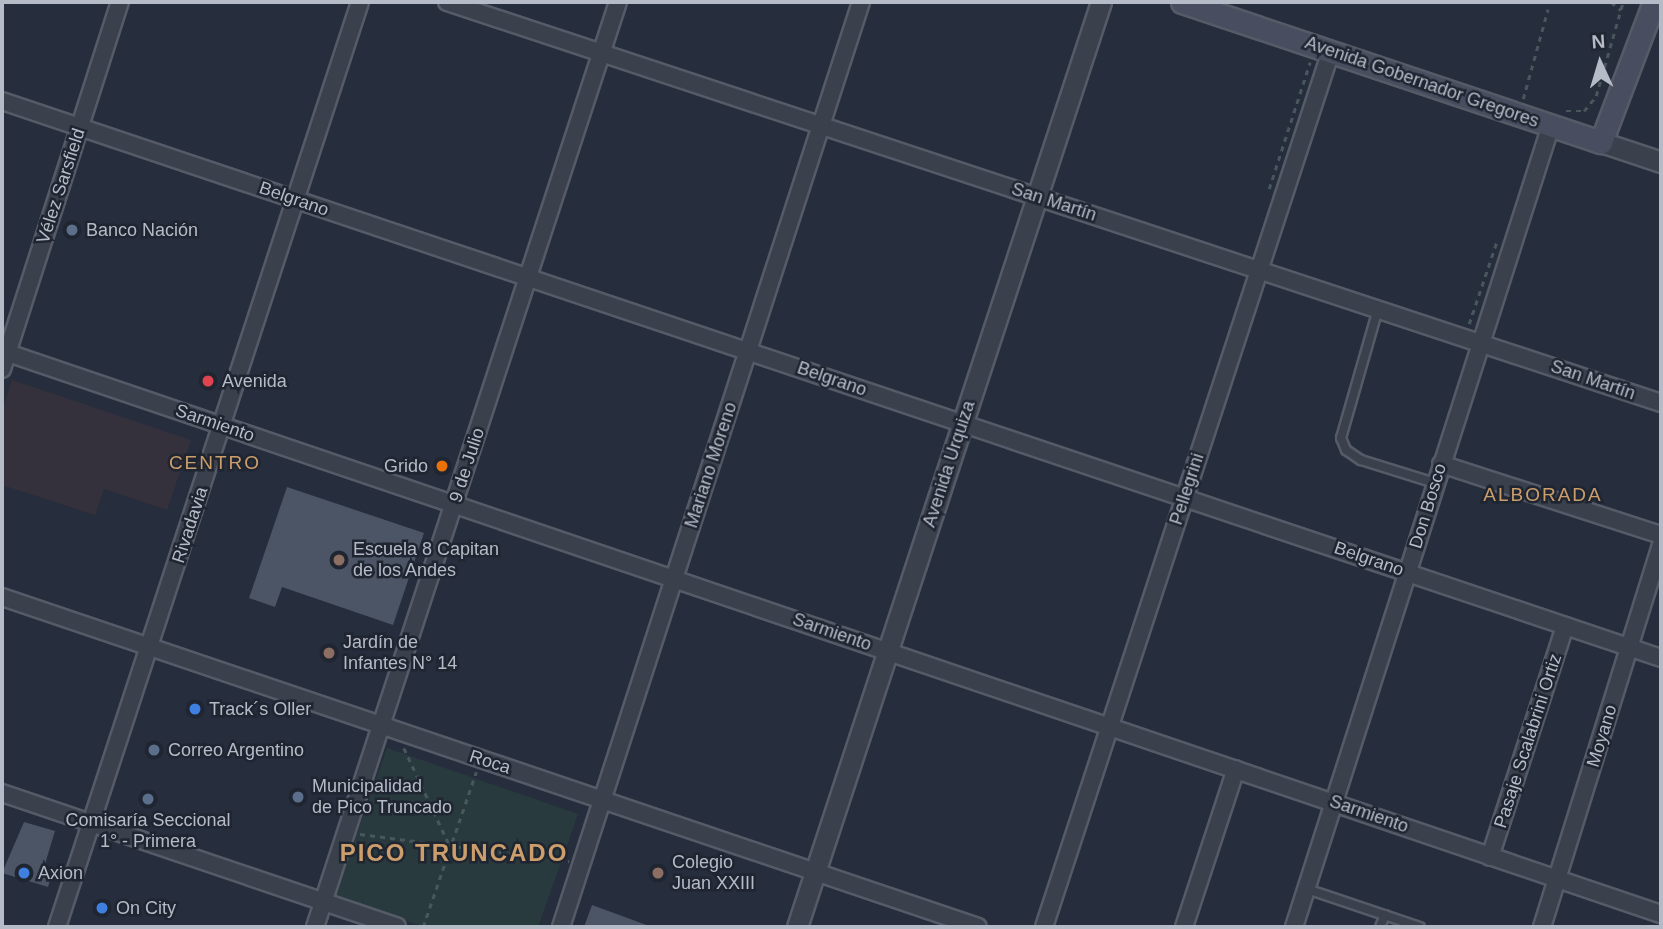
<!DOCTYPE html>
<meta charset="utf-8">
<style>
body{margin:0}
#map{position:relative;width:1663px;height:929px;overflow:hidden;background:#262d3c;font-family:Arial,sans-serif}
div>[style]{position:absolute}
[style*='--x']{left:calc(var(--x)*1px);top:calc(var(--y)*1px);width:calc(var(--w)*1px);rotate:calc(var(--a)*1deg)}
.medical>*{inset:0;background:#34313d}
.green>*{inset:0;background:#293a3e}
.building>*{inset:0;background:#4c5565}
.path>*{height:2.5px;margin-top:-1.25px;transform-origin:0;background:repeating-linear-gradient(90deg,#48575c 0 5px,transparent 0 10px)}
.roads{filter:drop-shadow(2px 0 #555b67) drop-shadow(-2px 0 #555b67) drop-shadow(0 2px #555b67) drop-shadow(0 -2px #555b67)}
.service>*{height:8px;margin:-4px;padding:0 4px;transform-origin:4px;border-radius:4px;background:#3a404c}
.minor>*{height:16px;margin:-8px;padding:0 8px;transform-origin:8px;border-radius:8px;background:#3a404c}
.tertiary>*{height:19px;margin:-9.5px;padding:0 9.5px;transform-origin:9.5px;border-radius:9.5px;background:#3a404c}
.secondary>*{height:21px;margin:-10.5px;padding:0 10.5px;transform-origin:10.5px;border-radius:10.5px;background:#484e5f}
.dots>*{width:19px;height:19px;translate:-50% -50%;box-sizing:border-box;border:4px solid #1f2531;border-radius:50%}
span{translate:-50% -50%;white-space:nowrap;text-align:center;line-height:1.15;-webkit-text-stroke:5px #1f2531;paint-order:stroke}
.street-label{font-size:18px;color:#b5bbc7}
.poi-label{font-size:18px;color:#b5bbc7}
.left{translate:0 -50%;text-align:left}
.right{translate:-100% -50%;text-align:right}
.neighbourhood-label{font-size:19px;color:#cc9e6c;letter-spacing:2px}
.district-label{font-size:24px;color:#cc9e6c;font-weight:700;letter-spacing:2px}
.frame{position:absolute;inset:0;border:4px solid #b5bbc7;pointer-events:none}
.north{position:absolute;left:1565px;top:28px;width:70px;height:70px;-webkit-text-stroke:5px #1f2531;paint-order:stroke;rotate:356deg;font-size:19px;font-weight:700;line-height:28px;text-align:center;color:#b5bbc7}
.north::after{content:'';display:block;margin:auto;width:24px;height:32px;background:#b5bbc7;clip-path:polygon(50% 0,100% 100%,50% 72%,0 100%)}
</style>
<div id="map">
<div class="medical">
<i style="clip-path:polygon(12px 380px,191px 440px,167px 510px,104px 489px,95px 515px,2px 485px,2px 411px)"></i>
</div>
<div class="green">
<i style="clip-path:polygon(387px 748px,578px 814px,538px 927px,425px 927px,335px 897px)"></i>
</div>
<div class="building">
<i style="clip-path:polygon(287px 487px,424px 533px,393px 625px,282px 587px,275px 607px,249px 598px)"></i>
<i style="clip-path:polygon(24px 822px,55px 831px,42px 874px,51px 877px,48px 887px,2px 873px)"></i>
<i style="clip-path:polygon(592px 905px,652px 927px,584px 927px)"></i>
</div>
<div class="path">
<i style="--x:1611;--y:2;--w:13;--a:39"></i>
<i style="--x:1523;--y:99;--w:93;--a:-74.5"></i>
<i style="--x:1566;--y:111;--w:18;--a:0"></i>
<i style="--x:1584;--y:111;--w:19;--a:-51"></i>
<i style="--x:1596;--y:96;--w:98;--a:-74"></i>
<i style="--x:1269;--y:189;--w:133;--a:-72.1"></i>
<i style="--x:1469;--y:324;--w:88;--a:-71.4"></i>
<i style="--x:404;--y:748;--w:106;--a:64.9"></i>
<i style="--x:360;--y:834;--w:211;--a:7.4"></i>
<i style="--x:423;--y:927;--w:164;--a:-71.1"></i>
</div>
<div class="roads">
<div class="service">
<i style="--x:1378;--y:309;--w:134;--a:106"></i>
<i style="--x:1341;--y:438;--w:13;--a:67"></i>
<i style="--x:1346;--y:450;--w:18;--a:34"></i>
<i style="--x:1361;--y:460;--w:77;--a:17.3"></i>
<i style="--x:1307;--y:889;--w:119;--a:18.6"></i>
<i style="--x:1380;--y:927;--w:13;--a:-67"></i>
</div>
<div class="minor">
<i style="--x:447;--y:2;--w:1279;--a:18.28"></i>
<i style="--x:2;--y:101;--w:1750;--a:18.56"></i>
<i style="--x:2;--y:351;--w:1752;--a:18.75"></i>
<i style="--x:2;--y:369;--w:386;--a:-72.2"></i>
<i style="--x:1441;--y:464;--w:231;--a:17.9"></i>
<i style="--x:2;--y:597;--w:1030;--a:18.68"></i>
<i style="--x:2;--y:793;--w:417;--a:18.7"></i>
<i style="--x:1490;--y:857;--w:243;--a:-72"></i>
<i style="--x:57;--y:927;--w:973;--a:-71.86"></i>
<i style="--x:315;--y:927;--w:973;--a:-71.86"></i>
<i style="--x:561;--y:927;--w:972;--a:-72.03"></i>
<i style="--x:1044;--y:927;--w:922;--a:-71.86"></i>
<i style="--x:1184;--y:927;--w:166;--a:-71.8"></i>
<i style="--x:1294;--y:927;--w:842;--a:-72.23"></i>
<i style="--x:1542;--y:927;--w:400;--a:-72.7"></i>
</div>
<div class="tertiary">
<i style="--x:1601;--y:142;--w:63;--a:18.4"></i>
<i style="--x:797;--y:927;--w:974;--a:-71.81"></i>
</div>
<div class="secondary">
<i style="--x:1182;--y:2;--w:442;--a:18.5"></i>
<i style="--x:1601;--y:142;--w:150;--a:-69.3"></i>
</div>
</div>
<div class="dots">
<i style="left:72px;top:230px;background:#5c6f8a"></i>
<i style="left:208px;top:381px;background:#e0444e"></i>
<i style="left:442px;top:466px;background:#e8710a"></i>
<i style="left:339px;top:560px;background:#8d6e63"></i>
<i style="left:329px;top:653px;background:#8d6e63"></i>
<i style="left:195px;top:709px;background:#3f7fe0"></i>
<i style="left:154px;top:750px;background:#5c6f8a"></i>
<i style="left:298px;top:797px;background:#5c6f8a"></i>
<i style="left:148px;top:799px;background:#5c6f8a"></i>
<i style="left:24px;top:873px;background:#3f7fe0"></i>
<i style="left:658px;top:873px;background:#8d6e63"></i>
<i style="left:102px;top:908px;background:#3f7fe0"></i>
</div>
<div class="street-label">
<span style="left:1422px;top:82px;rotate:19deg">Avenida Gobernador Gregores</span>
<span style="left:61px;top:186px;rotate:-72deg">Vélez Sarsfield</span>
<span style="left:294px;top:199px;rotate:19deg">Belgrano</span>
<span style="left:1054px;top:202px;rotate:18deg">San Martín</span>
<span style="left:832px;top:379px;rotate:19deg">Belgrano</span>
<span style="left:1593px;top:380px;rotate:19deg">San Martín</span>
<span style="left:215px;top:423px;rotate:19deg">Sarmiento</span>
<span style="left:949px;top:464px;rotate:-72deg">Avenida Urquiza</span>
<span style="left:467px;top:465px;rotate:-72deg">9 de Julio</span>
<span style="left:711px;top:465px;rotate:-72deg">Mariano Moreno</span>
<span style="left:1187px;top:489px;rotate:-72deg">Pellegrini</span>
<span style="left:1428px;top:506px;rotate:-73deg">Don Bosco</span>
<span style="left:190px;top:525px;rotate:-72deg">Rivadavia</span>
<span style="left:1369px;top:559px;rotate:19deg">Belgrano</span>
<span style="left:832px;top:632px;rotate:19deg">Sarmiento</span>
<span style="left:1602px;top:736px;rotate:-73deg">Moyano</span>
<span style="left:1528px;top:741px;rotate:-72deg">Pasaje Scalabrini Ortiz</span>
<span style="left:490px;top:762px;rotate:18deg">Roca</span>
<span style="left:1369px;top:814px;rotate:19deg">Sarmiento</span>
</div>
<div class="poi-label">
<span class="left" style="left:86px;top:230px">Banco Nación</span>
<span class="left" style="left:222px;top:381px">Avenida</span>
<span class="right" style="left:428px;top:466px">Grido</span>
<span class="left" style="left:353px;top:560px">Escuela 8 Capitan<br>de los Andes</span>
<span class="left" style="left:343px;top:653px">Jardín de<br>Infantes N° 14</span>
<span class="left" style="left:209px;top:709px">Track´s Oller</span>
<span class="left" style="left:168px;top:750px">Correo Argentino</span>
<span class="left" style="left:312px;top:797px">Municipalidad<br>de Pico Truncado</span>
<span style="left:148px;top:831px">Comisaría Seccional<br>1° - Primera</span>
<span class="left" style="left:672px;top:873px">Colegio<br>Juan XXIII</span>
<span class="left" style="left:38px;top:873px">Axion</span>
<span class="left" style="left:116px;top:908px">On City</span>
</div>
<div class="neighbourhood-label">
<span style="left:215px;top:463px">CENTRO</span>
<span style="left:1543px;top:495px">ALBORADA</span>
</div>
<div class="district-label">
<span style="left:454px;top:853px">PICO TRUNCADO</span>
</div>
<div class="frame"></div>
<div class="north">N</div>
</div>
